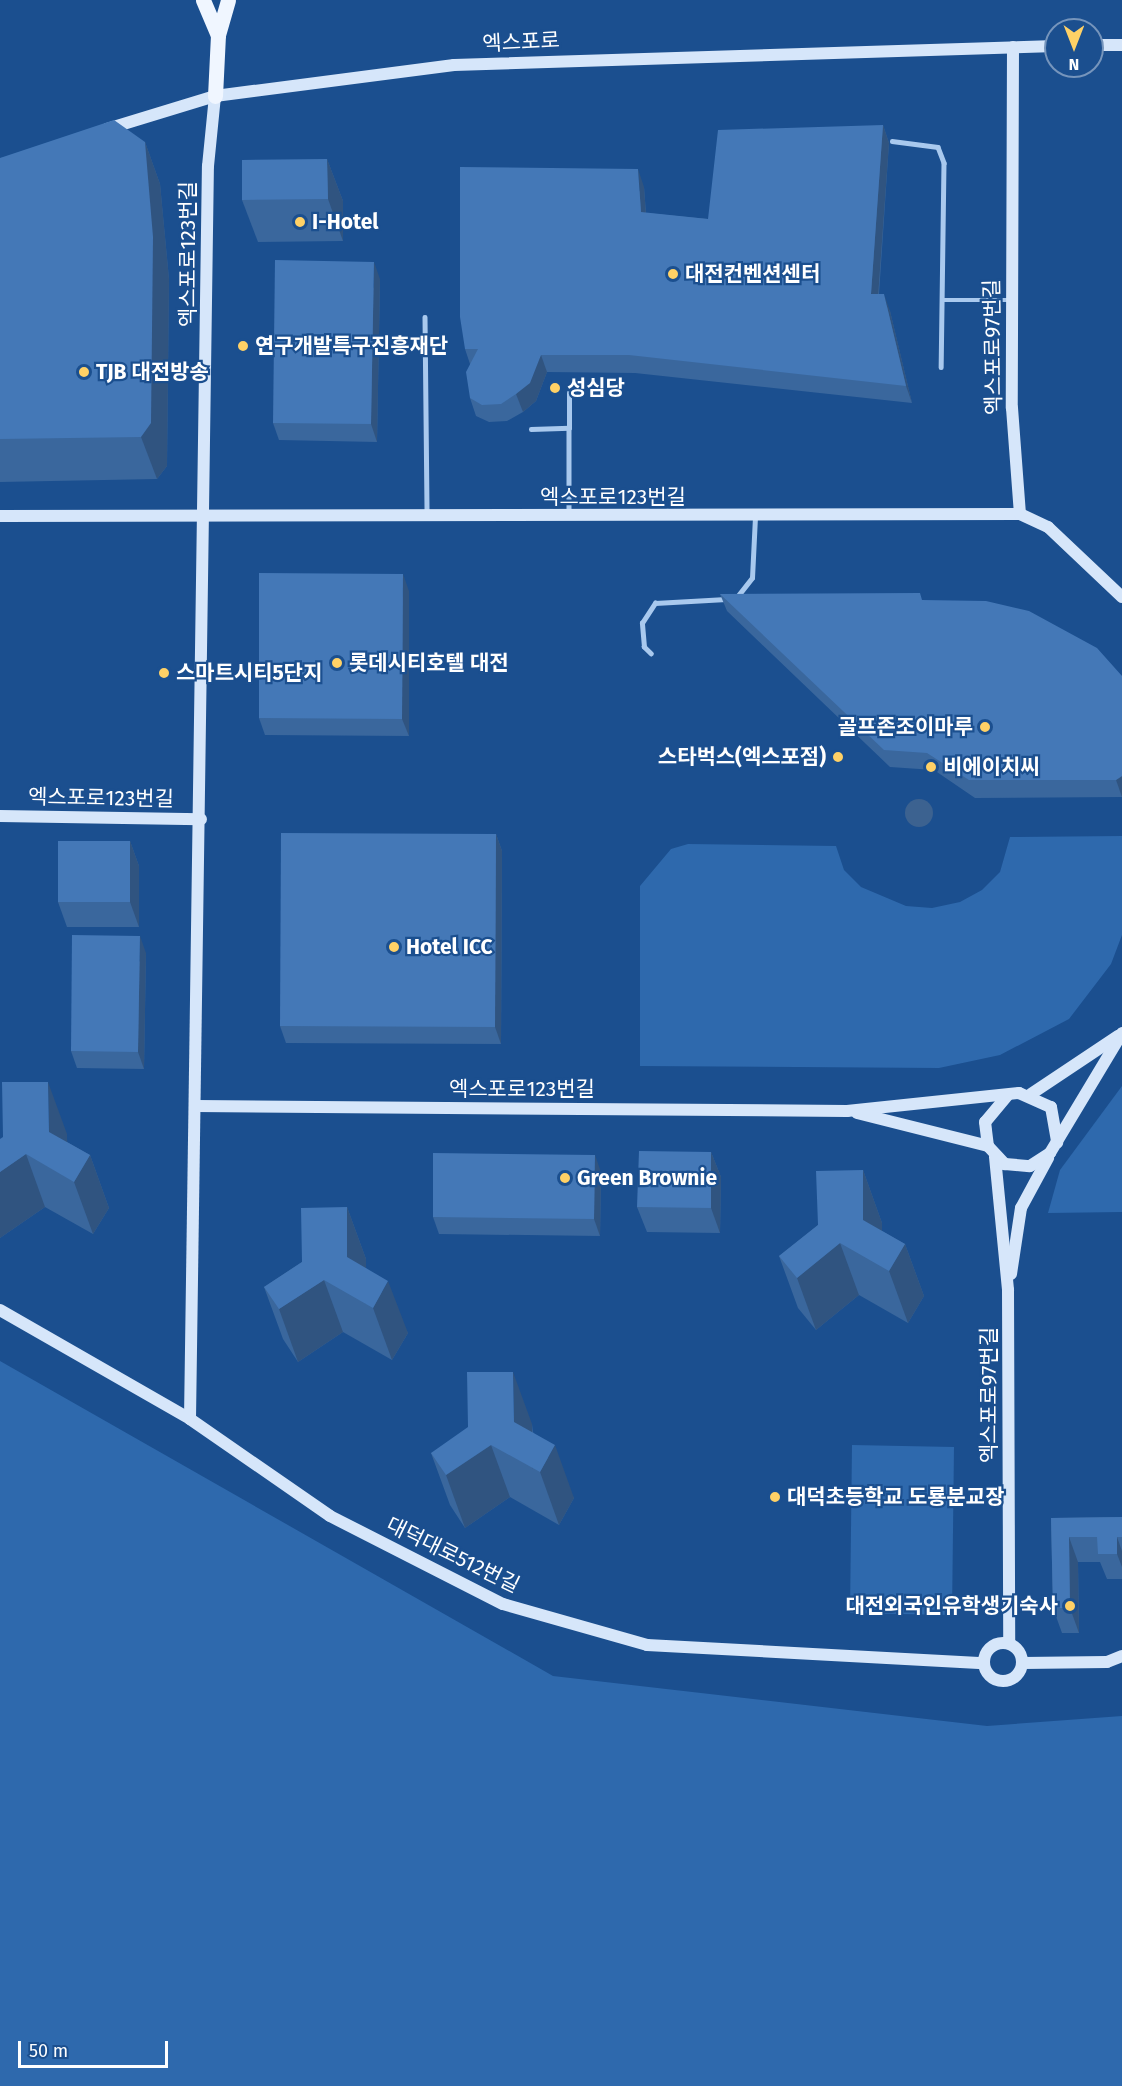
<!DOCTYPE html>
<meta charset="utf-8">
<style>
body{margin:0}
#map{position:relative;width:1122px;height:2086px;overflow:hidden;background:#1b4f8f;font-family:"Fira Sans","Noto Sans KR",sans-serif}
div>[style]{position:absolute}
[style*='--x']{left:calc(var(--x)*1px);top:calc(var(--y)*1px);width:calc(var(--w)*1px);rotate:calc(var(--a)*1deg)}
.green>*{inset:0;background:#2e69ad}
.water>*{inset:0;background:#3c6290}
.round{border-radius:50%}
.lane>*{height:4.5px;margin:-2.25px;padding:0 2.25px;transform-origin:2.25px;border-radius:2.25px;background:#a9c9ee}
.secondary>*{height:12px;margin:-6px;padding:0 6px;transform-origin:6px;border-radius:6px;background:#d6e6fa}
.secondary>.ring{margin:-6px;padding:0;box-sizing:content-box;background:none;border:12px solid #d6e6fa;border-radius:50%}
.primary>*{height:15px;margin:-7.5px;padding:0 7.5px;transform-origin:7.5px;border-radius:7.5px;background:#f0f6ff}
.wall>*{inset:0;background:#3a679d}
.shaded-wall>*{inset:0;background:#305480}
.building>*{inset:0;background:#4478b7}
.dots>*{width:16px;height:16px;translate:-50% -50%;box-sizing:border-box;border:3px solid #1b4f8f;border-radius:50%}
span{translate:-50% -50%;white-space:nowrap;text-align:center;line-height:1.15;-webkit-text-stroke:4.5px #1b4f8f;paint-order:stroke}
.street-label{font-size:21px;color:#fff}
.poi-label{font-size:21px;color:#fff;font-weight:700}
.left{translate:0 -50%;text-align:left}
.right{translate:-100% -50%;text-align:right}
.north{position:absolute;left:1044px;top:18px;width:60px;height:60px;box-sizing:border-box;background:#1b4f8f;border:2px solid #7695bc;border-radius:50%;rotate:180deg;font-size:16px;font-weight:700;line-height:24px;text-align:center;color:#fff}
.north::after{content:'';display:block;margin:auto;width:21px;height:27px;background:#ffd166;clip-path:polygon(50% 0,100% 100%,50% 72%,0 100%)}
.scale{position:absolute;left:18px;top:2041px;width:150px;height:27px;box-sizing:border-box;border:3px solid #fff;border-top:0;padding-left:8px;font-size:18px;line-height:21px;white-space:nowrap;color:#fff;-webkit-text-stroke:4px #1b4f8f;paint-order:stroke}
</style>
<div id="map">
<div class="green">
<i style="clip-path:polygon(1122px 836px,1122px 935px,1111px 964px,1069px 1019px,1000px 1055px,939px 1068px,640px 1066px,640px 886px,671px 849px,688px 844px,836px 846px,844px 870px,861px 887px,906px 906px,932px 908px,960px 902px,982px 890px,1000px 872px,1010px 837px)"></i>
<i style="clip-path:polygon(1122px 1086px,1122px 1212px,1048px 1213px,1060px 1170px)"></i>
<i style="clip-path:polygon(0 1361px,553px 1676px,987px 1726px,1122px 1716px,1122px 2086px,0 2086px)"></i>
<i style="clip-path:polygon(852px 1445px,954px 1447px,952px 1615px,850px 1613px)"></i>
</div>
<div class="water">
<i class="round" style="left:905px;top:799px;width:28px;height:28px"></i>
</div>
<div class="lane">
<i style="--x:892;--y:141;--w:46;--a:7.4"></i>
<i style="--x:938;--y:147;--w:17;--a:69"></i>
<i style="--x:944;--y:163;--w:204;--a:90.8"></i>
<i style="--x:942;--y:300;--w:69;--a:0"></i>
<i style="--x:425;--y:317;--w:198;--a:89.4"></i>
<i style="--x:569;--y:428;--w:35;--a:-90"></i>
<i style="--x:531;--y:429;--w:38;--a:-2"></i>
<i style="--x:569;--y:428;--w:86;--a:90"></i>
<i style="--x:737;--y:597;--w:24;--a:-52"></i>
<i style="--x:752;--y:578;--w:62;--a:-87.2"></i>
<i style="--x:651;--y:654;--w:10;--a:-135"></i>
<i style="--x:644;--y:647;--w:24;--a:-95"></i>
<i style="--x:642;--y:623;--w:24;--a:-57"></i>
<i style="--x:655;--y:603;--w:71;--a:-3.2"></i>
</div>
<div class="secondary">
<i style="--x:1092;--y:45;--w:30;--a:0"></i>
<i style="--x:1013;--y:47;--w:361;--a:90.2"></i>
<i style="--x:1012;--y:408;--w:106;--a:85.7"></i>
<i style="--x:107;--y:129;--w:113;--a:-17"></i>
<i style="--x:215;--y:96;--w:241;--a:-7.4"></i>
<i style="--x:454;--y:65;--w:602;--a:-1.81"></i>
<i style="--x:0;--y:516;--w:1020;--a:-0.11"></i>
<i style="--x:1020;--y:514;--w:31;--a:25"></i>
<i style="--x:1048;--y:527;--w:102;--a:43.4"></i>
<i style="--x:0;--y:816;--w:201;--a:0.9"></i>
<i style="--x:1031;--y:1094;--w:105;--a:-33.7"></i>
<i style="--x:1007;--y:1096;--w:34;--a:130"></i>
<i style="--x:985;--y:1122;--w:24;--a:83"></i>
<i style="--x:988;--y:1146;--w:25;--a:47"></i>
<i style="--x:1005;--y:1164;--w:25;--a:5"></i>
<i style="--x:1030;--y:1166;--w:24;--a:-33"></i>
<i style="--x:1050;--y:1153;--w:140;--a:-59"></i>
<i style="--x:196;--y:1106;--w:651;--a:0.44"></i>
<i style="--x:847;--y:1111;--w:173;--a:-6"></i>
<i style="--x:1019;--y:1093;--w:35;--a:24"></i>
<i style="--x:1051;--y:1107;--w:36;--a:80"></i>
<i style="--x:857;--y:1113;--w:135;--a:14.1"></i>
<i style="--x:995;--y:1157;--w:134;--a:84.4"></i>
<i style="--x:1008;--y:1290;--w:353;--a:89.8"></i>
<i style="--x:1011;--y:1274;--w:67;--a:-81.4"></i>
<i style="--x:1021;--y:1208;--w:57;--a:-61.6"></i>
<i style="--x:0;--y:1310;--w:219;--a:29.8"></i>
<i style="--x:190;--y:1419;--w:170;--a:34.7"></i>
<i style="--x:330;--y:1516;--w:194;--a:27"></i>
<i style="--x:503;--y:1604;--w:150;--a:15.9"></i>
<i style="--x:647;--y:1645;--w:337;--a:3.1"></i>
<i style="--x:190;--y:1419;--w:1253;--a:-89.18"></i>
<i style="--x:208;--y:166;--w:70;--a:-84.3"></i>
<i class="ring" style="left:984px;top:1643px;width:26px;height:26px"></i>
<i style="--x:1023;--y:1663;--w:84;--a:-0.7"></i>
<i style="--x:1107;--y:1662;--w:16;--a:-22"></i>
</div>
<div class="primary">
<i style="--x:203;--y:0;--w:38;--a:67"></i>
<i style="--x:215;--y:96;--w:61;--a:-87.2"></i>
<i style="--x:218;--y:35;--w:36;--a:-74"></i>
</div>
<div class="wall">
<i style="clip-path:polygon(883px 125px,889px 143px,879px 294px,890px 311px,912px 403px,635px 373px,547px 372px,536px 401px,523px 412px,507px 421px,489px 422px,476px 416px,470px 398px,470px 364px,465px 349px,644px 187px,646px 213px,708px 219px)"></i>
<i style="clip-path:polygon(145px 142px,160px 184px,169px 279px,167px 466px,157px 479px,0 482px,0 158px)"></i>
<i style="clip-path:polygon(327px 159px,343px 201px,343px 241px,258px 242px,242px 200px)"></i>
<i style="clip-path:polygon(380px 279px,377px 442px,279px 440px,273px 423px)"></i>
<i style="clip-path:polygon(409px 591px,409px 736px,265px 735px,259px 718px)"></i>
<i style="clip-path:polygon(720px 594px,922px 600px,1122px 676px,1122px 797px,975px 798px,934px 770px,890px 767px,727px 611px)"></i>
<i style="clip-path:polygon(496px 834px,502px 851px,501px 1044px,286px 1043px,280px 1026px)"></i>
<i style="clip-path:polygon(130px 841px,139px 866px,139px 927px,67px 927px,58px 902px)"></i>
<i style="clip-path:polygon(146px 953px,144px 1069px,77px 1068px,71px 1051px)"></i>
<i style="clip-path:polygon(67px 1134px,67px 1142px,90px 1155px,109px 1208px,93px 1234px,45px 1207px,0 1238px,0 1139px)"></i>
<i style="clip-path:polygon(711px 1152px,721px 1177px,720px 1233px,647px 1232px,637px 1207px)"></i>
<i style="clip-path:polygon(863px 1170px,882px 1223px,882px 1231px,905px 1244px,924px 1296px,908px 1323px,859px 1295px,816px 1330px,798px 1308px,779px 1256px,818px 1225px)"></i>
<i style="clip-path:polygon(601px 1172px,600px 1236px,439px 1234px,433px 1217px)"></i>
<i style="clip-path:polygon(347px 1207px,366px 1259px,366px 1268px,408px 1333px,392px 1360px,343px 1332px,298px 1362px,283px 1339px,264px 1287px,302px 1262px)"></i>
<i style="clip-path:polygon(532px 1424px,533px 1432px,574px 1498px,559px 1525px,510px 1497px,465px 1528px,450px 1505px,431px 1453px)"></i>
<i style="clip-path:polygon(1122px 1517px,1122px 1579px,1107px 1579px,1100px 1562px,1078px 1562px,1079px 1633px,1062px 1633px,1053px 1608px,1051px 1518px)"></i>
</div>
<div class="shaded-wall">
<i style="clip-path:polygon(883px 125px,889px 143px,877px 311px,871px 294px)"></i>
<i style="clip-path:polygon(145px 142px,160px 184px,169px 279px,167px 466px,157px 479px,141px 437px)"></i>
<i style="clip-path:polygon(327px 159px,343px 201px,343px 241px,328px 199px)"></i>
<i style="clip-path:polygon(638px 169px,644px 187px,647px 230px,641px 212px)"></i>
<i style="clip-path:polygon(374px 262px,380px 279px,377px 442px,371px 424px)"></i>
<i style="clip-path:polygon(884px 294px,890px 311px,912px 403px,906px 386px)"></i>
<i style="clip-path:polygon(541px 355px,547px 372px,536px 401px,523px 412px,516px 394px)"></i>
<i style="clip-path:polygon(403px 574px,409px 591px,409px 736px,402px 719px)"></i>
<i style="clip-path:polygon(1122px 776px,1122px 797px,1116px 780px)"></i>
<i style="clip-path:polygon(496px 834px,502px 851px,501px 1044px,495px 1027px)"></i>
<i style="clip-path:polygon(130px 841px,139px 866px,139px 927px,130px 902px)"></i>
<i style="clip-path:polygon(140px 936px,146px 953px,144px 1069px,138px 1052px)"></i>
<i style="clip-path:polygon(48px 1082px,67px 1134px,68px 1178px,49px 1132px)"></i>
<i style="clip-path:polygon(711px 1152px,721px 1177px,720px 1233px,711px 1208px)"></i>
<i style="clip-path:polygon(26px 1154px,45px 1207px,0 1238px,0 1172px)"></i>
<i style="clip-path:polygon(90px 1155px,109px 1208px,93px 1234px,74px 1182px)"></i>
<i style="clip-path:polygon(595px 1155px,601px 1172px,600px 1236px,594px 1219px)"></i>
<i style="clip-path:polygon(863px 1170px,882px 1223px,882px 1267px,863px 1220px)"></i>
<i style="clip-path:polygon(347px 1207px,366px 1259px,366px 1304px,347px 1257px)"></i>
<i style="clip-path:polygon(840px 1243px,859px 1295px,816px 1330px,797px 1278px)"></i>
<i style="clip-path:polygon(905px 1244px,924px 1296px,908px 1323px,889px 1271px)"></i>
<i style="clip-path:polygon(324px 1280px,343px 1332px,298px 1362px,279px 1309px)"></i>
<i style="clip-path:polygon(388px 1281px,408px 1333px,392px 1360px,373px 1308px)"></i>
<i style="clip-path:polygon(513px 1372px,532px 1424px,533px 1469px,514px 1422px)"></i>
<i style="clip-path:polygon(491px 1445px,510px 1497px,465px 1528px,446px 1475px)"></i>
<i style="clip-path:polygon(555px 1445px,574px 1498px,559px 1525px,540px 1472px)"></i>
<i style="clip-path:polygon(1069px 1537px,1078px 1562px,1079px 1633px,1070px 1608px)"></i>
<i style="clip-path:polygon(1117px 1537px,1122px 1551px,1122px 1567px,1117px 1554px)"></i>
</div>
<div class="building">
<i style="clip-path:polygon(114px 120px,145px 142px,153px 237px,151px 423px,141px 437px,0 439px,0 158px)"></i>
<i style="clip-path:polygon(883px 125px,871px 294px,884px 294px,906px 386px,629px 355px,541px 355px,530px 383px,516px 394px,501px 404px,482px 405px,470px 398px,466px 372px,478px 349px,465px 349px,460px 317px,460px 167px,638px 169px,641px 212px,708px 219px,718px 130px)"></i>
<i style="clip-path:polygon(327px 159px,328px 199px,242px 200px,242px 160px)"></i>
<i style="clip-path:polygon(275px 260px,374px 262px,371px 424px,273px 423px)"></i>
<i style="clip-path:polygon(259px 573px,403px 574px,402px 719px,259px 718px)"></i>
<i style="clip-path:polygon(920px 593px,922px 600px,986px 601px,1029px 611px,1097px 648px,1122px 676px,1122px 776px,1116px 780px,969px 780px,927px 753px,884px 750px,720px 594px)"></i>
<i style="clip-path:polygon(281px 833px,496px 834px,495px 1027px,280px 1026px)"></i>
<i style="clip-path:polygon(58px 841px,130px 841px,130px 902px,58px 902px)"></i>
<i style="clip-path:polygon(72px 935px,140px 936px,138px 1052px,71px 1051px)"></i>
<i style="clip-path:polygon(2px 1082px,48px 1082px,49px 1132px,90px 1155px,74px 1182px,26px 1154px,0 1172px,0 1139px,3px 1137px)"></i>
<i style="clip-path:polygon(639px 1151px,711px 1152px,711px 1208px,637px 1207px)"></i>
<i style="clip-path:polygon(433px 1153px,595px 1155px,594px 1219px,433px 1217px)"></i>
<i style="clip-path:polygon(863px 1170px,863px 1220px,905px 1244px,889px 1271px,840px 1243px,797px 1278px,779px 1256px,818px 1225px,816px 1171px)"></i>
<i style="clip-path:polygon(347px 1207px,347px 1257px,388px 1281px,373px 1308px,324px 1280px,279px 1309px,264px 1287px,302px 1262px,301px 1208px)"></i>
<i style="clip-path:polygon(467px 1372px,513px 1372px,514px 1422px,555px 1445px,540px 1472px,491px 1445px,446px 1475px,431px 1453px,468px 1427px)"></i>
<i style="clip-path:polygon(1122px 1517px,1122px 1537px,1117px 1537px,1117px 1554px,1098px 1554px,1097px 1537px,1069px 1537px,1070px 1608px,1053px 1608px,1051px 1518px)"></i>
</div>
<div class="dots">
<i style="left:300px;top:222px;background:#ffd166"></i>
<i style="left:673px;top:274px;background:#ffd166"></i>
<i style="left:243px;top:346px;background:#ffd166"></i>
<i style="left:84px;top:372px;background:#ffd166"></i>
<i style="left:555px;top:388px;background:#ffd166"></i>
<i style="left:337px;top:663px;background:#ffd166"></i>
<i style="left:164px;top:673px;background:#ffd166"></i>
<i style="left:985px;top:727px;background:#ffd166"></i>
<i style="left:838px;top:757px;background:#ffd166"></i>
<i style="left:931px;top:767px;background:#ffd166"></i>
<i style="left:394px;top:947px;background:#ffd166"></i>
<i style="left:565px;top:1178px;background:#ffd166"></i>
<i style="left:775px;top:1497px;background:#ffd166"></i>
<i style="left:1070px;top:1606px;background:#ffd166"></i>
</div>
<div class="street-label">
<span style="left:521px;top:42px;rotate:-3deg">엑스포로</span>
<span style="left:188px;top:254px;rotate:-90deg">엑스포로123번길</span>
<span style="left:993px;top:347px;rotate:-91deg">엑스포로97번길</span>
<span style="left:613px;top:497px">엑스포로123번길</span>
<span style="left:101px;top:798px;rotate:1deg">엑스포로123번길</span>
<span style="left:522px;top:1089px">엑스포로123번길</span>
<span style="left:989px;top:1395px;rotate:-90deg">엑스포로97번길</span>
<span style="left:453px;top:1555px;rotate:26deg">대덕대로512번길</span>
</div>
<div class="poi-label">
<span class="left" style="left:312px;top:222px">I-Hotel</span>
<span class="left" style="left:685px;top:274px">대전컨벤션센터</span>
<span class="left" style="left:255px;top:346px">연구개발특구진흥재단</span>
<span class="left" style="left:96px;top:372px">TJB 대전방송</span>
<span class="left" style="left:567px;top:388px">성심당</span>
<span class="left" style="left:349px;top:663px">롯데시티호텔 대전</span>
<span class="left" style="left:176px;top:673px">스마트시티5단지</span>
<span class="right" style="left:973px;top:727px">골프존조이마루</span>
<span class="right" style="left:826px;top:757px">스타벅스(엑스포점)</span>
<span class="left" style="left:943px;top:767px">비에이치씨</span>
<span class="left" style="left:406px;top:947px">Hotel ICC</span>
<span class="left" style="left:577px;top:1178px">Green Brownie</span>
<span class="left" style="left:787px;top:1497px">대덕초등학교 도룡분교장</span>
<span class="right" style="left:1058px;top:1606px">대전외국인유학생기숙사</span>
</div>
<div class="north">N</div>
<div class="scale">50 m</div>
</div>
